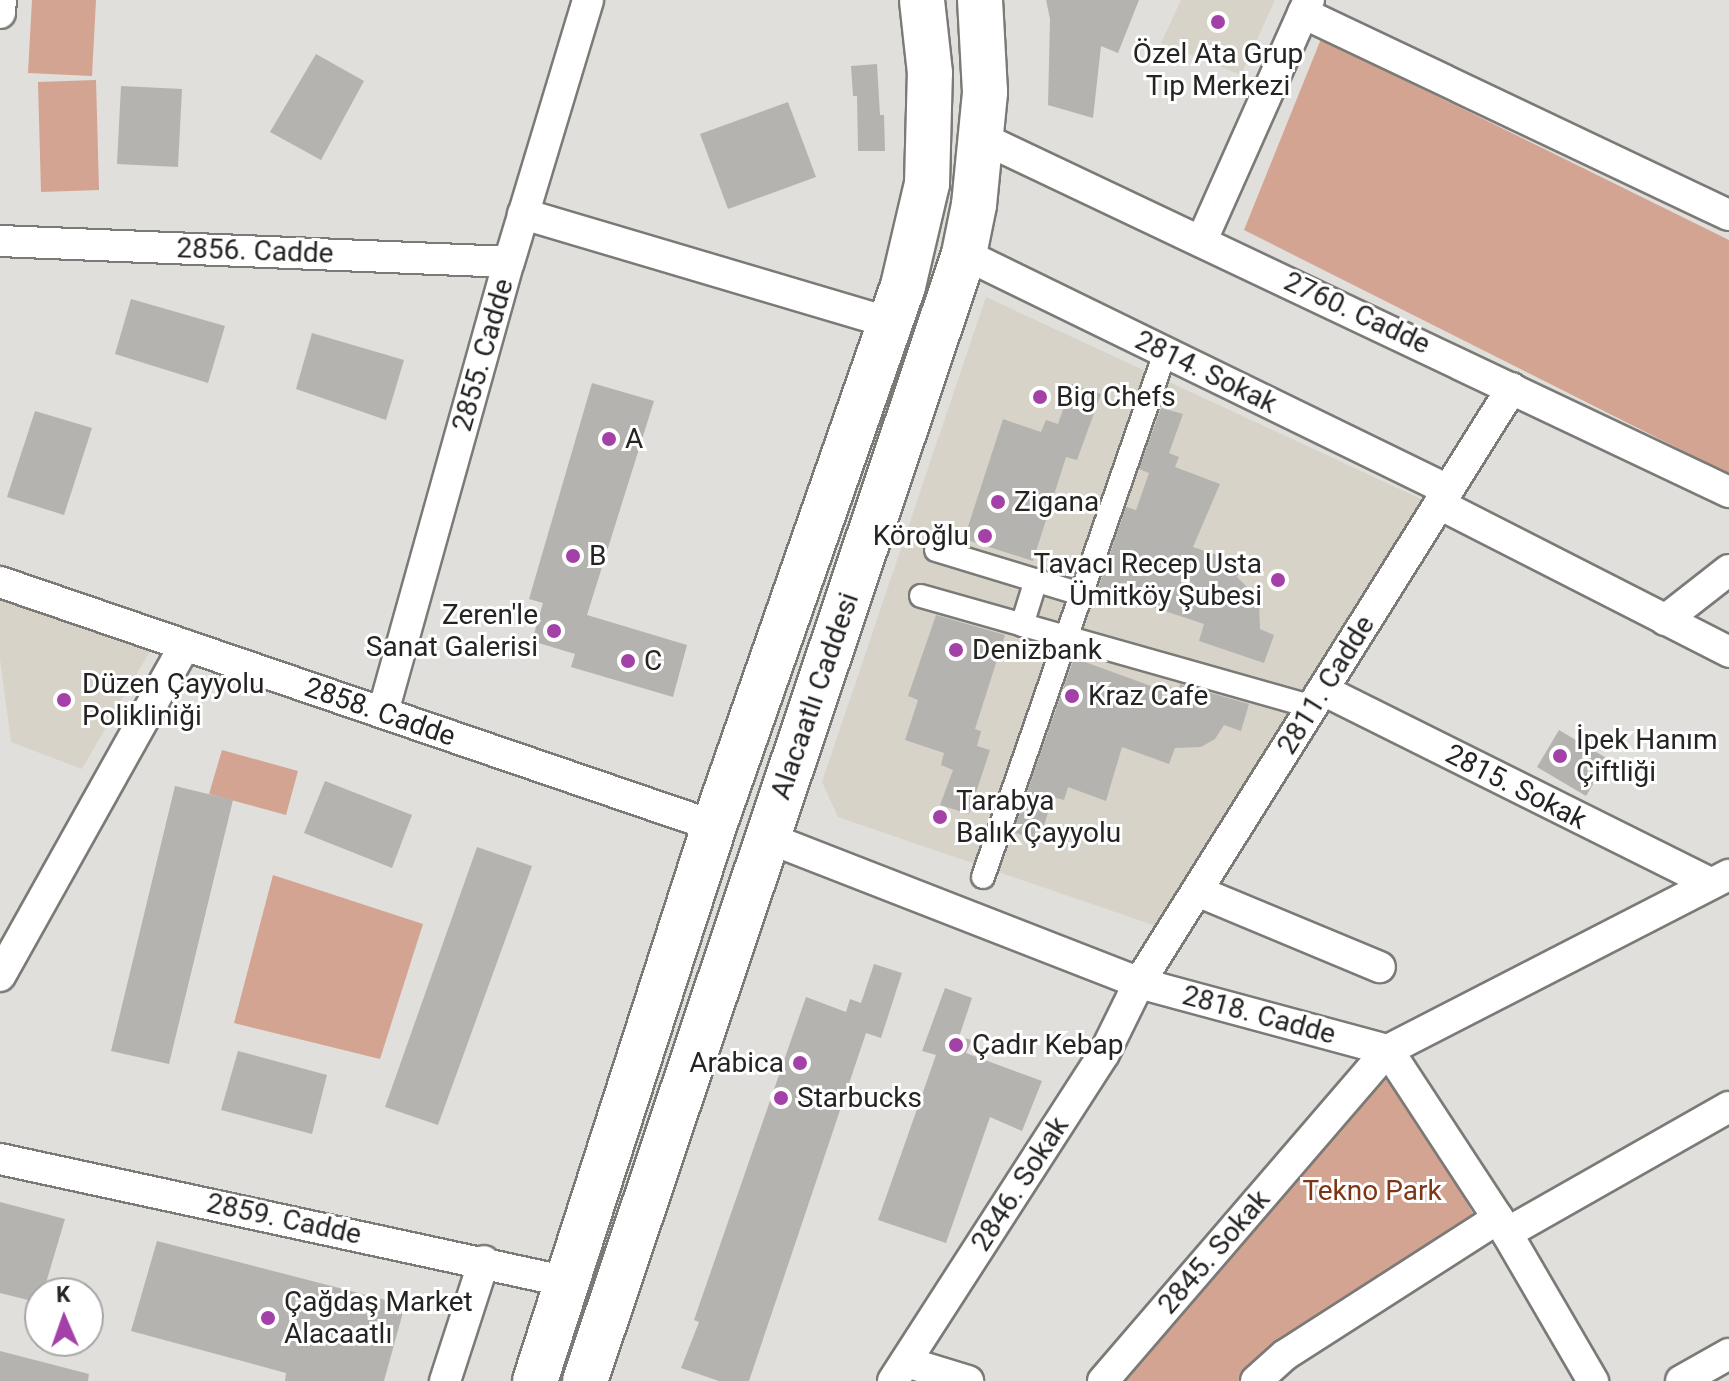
<!DOCTYPE html>
<meta charset="utf-8">
<style>
body{margin:0}
#map{position:relative;width:1729px;height:1381px;overflow:hidden;background:#e0dfdb;font-family:Roboto,sans-serif}
div>[style]{position:absolute}
[style*='--x']{left:calc(var(--x)*1px);top:calc(var(--y)*1px);width:calc(var(--w)*1px);rotate:calc(var(--a)*1deg)}
.built>*{inset:0;background:#d7d3c9}
.green>*{inset:0;background:#d3a491}
.building>*{inset:0;background:#b5b3b0}
.roads{filter:drop-shadow(2px 0 #7b7a77) drop-shadow(-2px 0 #7b7a77) drop-shadow(0 2px #7b7a77) drop-shadow(0 -2px #7b7a77)}
.pedestrian>*{height:22px;margin:-11px;padding:0 11px;transform-origin:11px;border-radius:11px;background:#fff}
.minor>*{height:30px;margin:-15px;padding:0 15px;transform-origin:15px;border-radius:15px;background:#fff}
.secondary>*{height:44px;margin:-22px;padding:0 22px;transform-origin:22px;border-radius:22px;background:#fff}
.dots>*{width:22px;height:22px;translate:-50% -50%;box-sizing:border-box;border:4px solid #fff;border-radius:50%}
span{translate:-50% -50%;white-space:nowrap;text-align:center;line-height:1.15;-webkit-text-stroke:6px #fff;paint-order:stroke}
.poi-label{font-size:28px;color:#252423}
.left{translate:0 -50%;text-align:left}
.right{translate:-100% -50%;text-align:right}
.street-label{font-size:28px;color:#252423}
.park-label{font-size:28px;color:#7e3515}
.north{position:absolute;left:24px;top:1277px;width:80px;height:80px;box-sizing:border-box;background:#fff;border:2px solid #a8a7a7;border-radius:50%;rotate:358deg;font-size:22px;font-weight:700;line-height:32px;text-align:center;color:#252423}
.north::after{content:'';display:block;margin:auto;width:28px;height:36px;background:#a341a8;clip-path:polygon(50% 0,100% 100%,50% 72%,0 100%)}
</style>
<div id="map">
<div class="built">
<i style="clip-path:polygon(1181px 0,1275px 0,1241px 75px,1161px 43px)"></i>
<i style="clip-path:polygon(986px 297px,1432px 504px,1159px 927px,838px 817px,822px 782px)"></i>
<i style="clip-path:polygon(0 593px,154px 644px,82px 769px,11px 742px,0 659px)"></i>
</div>
<div class="green">
<i style="clip-path:polygon(32px 0,96px 0,92px 76px,28px 73px)"></i>
<i style="clip-path:polygon(1321px 39px,1729px 240px,1729px 474px,1244px 230px)"></i>
<i style="clip-path:polygon(96px 80px,99px 190px,41px 192px,38px 82px)"></i>
<i style="clip-path:polygon(222px 750px,298px 771px,286px 815px,209px 794px)"></i>
<i style="clip-path:polygon(273px 875px,423px 924px,380px 1059px,234px 1023px)"></i>
<i style="clip-path:polygon(1390px 1070px,1474px 1215px,1287px 1340px,1238px 1381px,1117px 1381px)"></i>
</div>
<div class="building">
<i style="clip-path:polygon(1046px 0,1139px 0,1118px 53px,1101px 46px,1093px 118px,1048px 105px,1050px 19px)"></i>
<i style="clip-path:polygon(316px 54px,364px 81px,321px 160px,270px 132px)"></i>
<i style="clip-path:polygon(877px 64px,880px 115px,884px 115px,885px 151px,858px 151px,857px 96px,853px 96px,851px 66px)"></i>
<i style="clip-path:polygon(121px 86px,182px 89px,178px 167px,117px 164px)"></i>
<i style="clip-path:polygon(788px 102px,816px 177px,728px 209px,700px 134px)"></i>
<i style="clip-path:polygon(131px 299px,225px 326px,208px 383px,115px 354px)"></i>
<i style="clip-path:polygon(312px 333px,404px 360px,386px 420px,296px 389px)"></i>
<i style="clip-path:polygon(592px 383px,654px 401px,587px 615px,687px 645px,673px 697px,571px 667px,575px 654px,532px 641px,543px 603px,529px 599px)"></i>
<i style="clip-path:polygon(1072px 384px,1101px 394px,1077px 460px,1066px 457px,1033px 561px,964px 539px,1003px 419px,1041px 432px,1046px 420px,1058px 424px)"></i>
<i style="clip-path:polygon(1161px 408px,1183px 414px,1169px 453px,1179px 457px,1175px 467px,1220px 484px,1193px 547px,1242px 563px,1237px 577px,1259px 599px,1260px 629px,1274px 635px,1264px 663px,1199px 641px,1204px 624px,1098px 589px,1126px 507px,1136px 510px,1149px 473px,1139px 469px)"></i>
<i style="clip-path:polygon(35px 411px,92px 428px,64px 515px,7px 497px)"></i>
<i style="clip-path:polygon(936px 615px,1005px 635px,975px 729px,981px 731px,977px 746px,990px 750px,969px 814px,940px 805px,953px 770px,941px 765px,944px 753px,905px 740px,918px 700px,908px 696px)"></i>
<i style="clip-path:polygon(1074px 658px,1162px 690px,1164px 685px,1178px 690px,1180px 684px,1249px 704px,1241px 731px,1224px 725px,1215px 739px,1201px 747px,1175px 748px,1169px 764px,1122px 747px,1106px 801px,1068px 787px,1064px 800px,1053px 797px,1039px 841px,1013px 832px)"></i>
<i style="clip-path:polygon(1559px 730px,1608px 759px,1586px 796px,1537px 767px)"></i>
<i style="clip-path:polygon(325px 781px,412px 815px,392px 868px,304px 833px)"></i>
<i style="clip-path:polygon(175px 786px,233px 800px,169px 1064px,111px 1051px)"></i>
<i style="clip-path:polygon(477px 847px,532px 866px,438px 1125px,385px 1107px)"></i>
<i style="clip-path:polygon(874px 964px,902px 973px,881px 1038px,866px 1033px,749px 1381px,719px 1381px,681px 1368px,699px 1322px,694px 1320px,806px 997px,846px 1012px,850px 999px,861px 1003px)"></i>
<i style="clip-path:polygon(945px 988px,972px 998px,959px 1037px,972px 1040px,966px 1053px,1042px 1081px,1022px 1131px,990px 1117px,946px 1243px,878px 1220px,936px 1055px,922px 1051px)"></i>
<i style="clip-path:polygon(238px 1051px,327px 1075px,312px 1134px,221px 1110px)"></i>
<i style="clip-path:polygon(0 1202px,65px 1219px,40px 1303px,0 1293px)"></i>
<i style="clip-path:polygon(157px 1241px,405px 1305px,384px 1381px,285px 1381px,286px 1373px,131px 1331px)"></i>
<i style="clip-path:polygon(0 1351px,89px 1374px,88px 1381px,0 1381px)"></i>
</div>
<div class="roads">
<div class="pedestrian">
<i style="--x:936;--y:550;--w:152;--a:16.9"></i>
<i style="--x:921;--y:596;--w:406;--a:15.8"></i>
<i style="--x:1022;--y:625;--w:47;--a:-72.7"></i>
<i style="--x:983;--y:877;--w:555;--a:-70.85"></i>
</div>
<div class="minor">
<i style="--x:0;--y:13;--w:13;--a:-86"></i>
<i style="--x:1303;--y:13;--w:471;--a:25.4"></i>
<i style="--x:982;--y:138;--w:827;--a:25.36"></i>
<i style="--x:523;--y:214;--w:384;--a:16.5"></i>
<i style="--x:1202;--y:240;--w:263;--a:-66"></i>
<i style="--x:0;--y:241;--w:509;--a:2.36"></i>
<i style="--x:964;--y:254;--w:538;--a:25.99"></i>
<i style="--x:1439;--y:504;--w:326;--a:27"></i>
<i style="--x:0;--y:582;--w:755;--a:18.87"></i>
<i style="--x:1665;--y:620;--w:81;--a:-38"></i>
<i style="--x:1323;--y:690;--w:432;--a:26.5"></i>
<i style="--x:383;--y:712;--w:467;--a:-74.4"></i>
<i style="--x:509;--y:262;--w:274;--a:-73.2"></i>
<i style="--x:768;--y:838;--w:398;--a:21.3"></i>
<i style="--x:1139;--y:983;--w:258;--a:15.1"></i>
<i style="--x:1388;--y:1050;--w:201;--a:56.8"></i>
<i style="--x:1498;--y:1218;--w:189;--a:59.8"></i>
<i style="--x:1197;--y:891;--w:198;--a:22.6"></i>
<i style="--x:0;--y:976;--w:379;--a:-60.8"></i>
<i style="--x:0;--y:1159;--w:581;--a:12.22"></i>
<i style="--x:1507;--y:1233;--w:255;--a:-29.6"></i>
<i style="--x:906;--y:1362;--w:65;--a:17"></i>
<i style="--x:445;--y:1381;--w:126;--a:-72"></i>
<i style="--x:893;--y:1381;--w:389;--a:-57.2"></i>
<i style="--x:1104;--y:1054;--w:79;--a:-63.8"></i>
<i style="--x:1139;--y:983;--w:702;--a:-57.92"></i>
<i style="--x:1103;--y:1381;--w:437;--a:-49.3"></i>
<i style="--x:1388;--y:1050;--w:383;--a:-27.2"></i>
<i style="--x:1256;--y:1381;--w:39;--a:-42"></i>
<i style="--x:1285;--y:1355;--w:253;--a:-32.7"></i>
<i style="--x:1681;--y:1381;--w:55;--a:-29.4"></i>
</div>
<div class="secondary">
<i style="--x:535;--y:1381;--w:583;--a:-72.12"></i>
<i style="--x:714;--y:826;--w:572;--a:-70.71"></i>
<i style="--x:903;--y:286;--w:105;--a:-76.8"></i>
<i style="--x:927;--y:184;--w:111;--a:-88.5"></i>
<i style="--x:930;--y:73;--w:73;--a:-96.3"></i>
<i style="--x:585;--y:1381;--w:1189;--a:-71.41"></i>
<i style="--x:964;--y:254;--w:50;--a:-78.5"></i>
<i style="--x:974;--y:205;--w:114;--a:-84.4"></i>
<i style="--x:985;--y:92;--w:92;--a:-93.1"></i>
</div>
</div>
<div class="dots">
<i style="left:1218px;top:22px;background:#a341a8"></i>
<i style="left:1040px;top:397px;background:#a341a8"></i>
<i style="left:609px;top:439px;background:#a341a8"></i>
<i style="left:998px;top:502px;background:#a341a8"></i>
<i style="left:985px;top:536px;background:#a341a8"></i>
<i style="left:573px;top:556px;background:#a341a8"></i>
<i style="left:1278px;top:580px;background:#a341a8"></i>
<i style="left:554px;top:631px;background:#a341a8"></i>
<i style="left:956px;top:650px;background:#a341a8"></i>
<i style="left:628px;top:661px;background:#a341a8"></i>
<i style="left:1072px;top:696px;background:#a341a8"></i>
<i style="left:64px;top:700px;background:#a341a8"></i>
<i style="left:1560px;top:756px;background:#a341a8"></i>
<i style="left:940px;top:817px;background:#a341a8"></i>
<i style="left:956px;top:1045px;background:#a341a8"></i>
<i style="left:800px;top:1063px;background:#a341a8"></i>
<i style="left:781px;top:1098px;background:#a341a8"></i>
<i style="left:268px;top:1318px;background:#a341a8"></i>
</div>
<div class="poi-label">
<span style="left:1218px;top:70px">Özel Ata Grup<br>Tıp Merkezi</span>
<span class="left" style="left:1056px;top:397px">Big Chefs</span>
<span class="left" style="left:625px;top:439px">A</span>
<span class="left" style="left:1014px;top:502px">Zigana</span>
<span class="right" style="left:969px;top:536px">Köroğlu</span>
<span class="left" style="left:589px;top:556px">B</span>
<span class="right" style="left:1262px;top:580px">Tavacı Recep Usta<br>Ümitköy Şubesi</span>
<span class="right" style="left:538px;top:631px">Zeren'le<br>Sanat Galerisi</span>
<span class="left" style="left:972px;top:650px">Denizbank</span>
<span class="left" style="left:644px;top:661px">C</span>
<span class="left" style="left:82px;top:700px">Düzen Çayyolu<br>Polikliniği</span>
<span class="left" style="left:1088px;top:696px">Kraz Cafe</span>
<span class="left" style="left:1576px;top:756px">İpek Hanım<br>Çiftliği</span>
<span class="left" style="left:956px;top:817px">Tarabya<br>Balık Çayyolu</span>
<span class="left" style="left:972px;top:1045px">Çadır Kebap</span>
<span class="right" style="left:784px;top:1063px">Arabica</span>
<span class="left" style="left:797px;top:1098px">Starbucks</span>
<span class="left" style="left:284px;top:1318px">Çağdaş Market<br>Alacaatlı</span>
</div>
<div class="street-label">
<span style="left:255px;top:251px;rotate:2deg">2856. Cadde</span>
<span style="left:1357px;top:313px;rotate:25deg">2760. Cadde</span>
<span style="left:483px;top:355px;rotate:-74deg">2855. Cadde</span>
<span style="left:1206px;top:372px;rotate:26deg">2814. Sokak</span>
<span style="left:1326px;top:685px;rotate:-58deg">2811. Cadde</span>
<span style="left:815px;top:696px;rotate:-71deg">Alacaatlı Caddesi</span>
<span style="left:380px;top:712px;rotate:19deg">2858. Cadde</span>
<span style="left:1516px;top:787px;rotate:27deg">2815. Sokak</span>
<span style="left:1259px;top:1015px;rotate:15deg">2818. Cadde</span>
<span style="left:1020px;top:1184px;rotate:-57deg">2846. Sokak</span>
<span style="left:284px;top:1219px;rotate:12deg">2859. Cadde</span>
<span style="left:1214px;top:1252px;rotate:-49deg">2845. Sokak</span>
</div>
<div class="park-label">
<span style="left:1372px;top:1191px">Tekno Park</span>
</div>
<div class="north">K</div>
</div>
